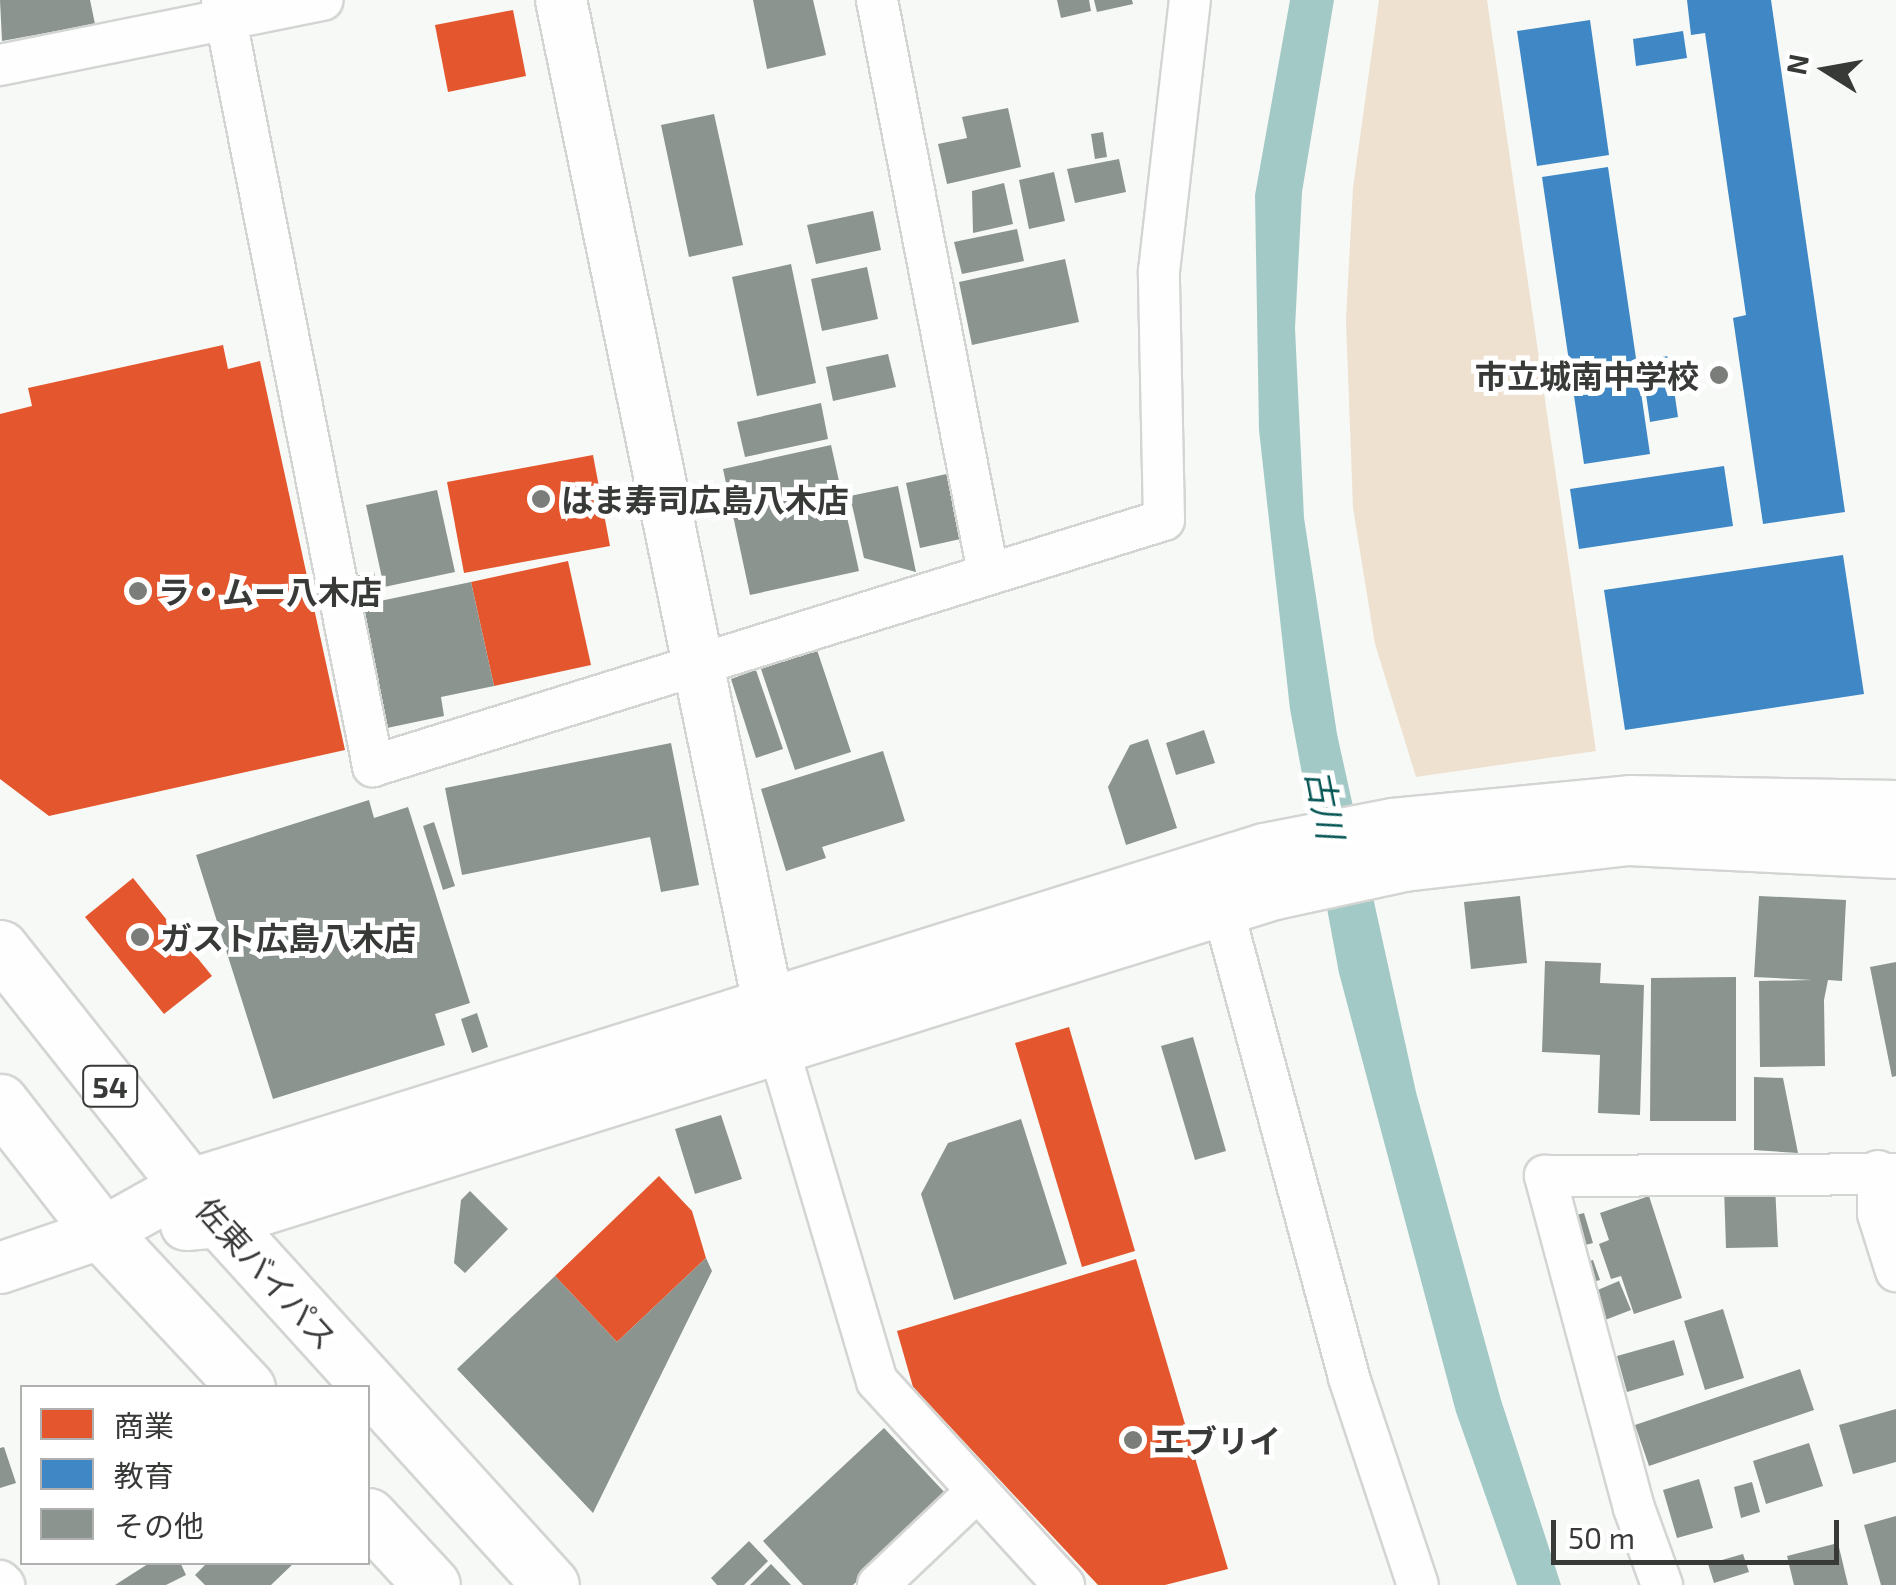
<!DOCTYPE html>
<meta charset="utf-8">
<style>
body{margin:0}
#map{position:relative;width:1896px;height:1585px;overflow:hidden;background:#f7f9f6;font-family:"Exo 2","Noto Sans JP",sans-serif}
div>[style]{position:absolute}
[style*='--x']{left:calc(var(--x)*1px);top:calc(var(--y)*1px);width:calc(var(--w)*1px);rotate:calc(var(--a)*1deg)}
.green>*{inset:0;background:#eee1d0}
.water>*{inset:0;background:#a3c9c6}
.shops>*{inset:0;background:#e4572e}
.schools>*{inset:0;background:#3f88c5}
.building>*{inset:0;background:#8b948f}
.roads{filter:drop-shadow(2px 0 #d3d5d3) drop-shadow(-2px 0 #d3d5d3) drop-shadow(0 2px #d3d5d3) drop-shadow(0 -2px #d3d5d3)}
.minor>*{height:40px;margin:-20px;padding:0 20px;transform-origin:20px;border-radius:20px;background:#fefefe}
.tertiary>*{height:50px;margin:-25px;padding:0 25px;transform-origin:25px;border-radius:25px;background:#fefefe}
.trunk>*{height:55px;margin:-27.5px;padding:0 27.5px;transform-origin:27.5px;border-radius:27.5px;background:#fefefe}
.dots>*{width:28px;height:28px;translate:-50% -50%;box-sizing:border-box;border:5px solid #fff;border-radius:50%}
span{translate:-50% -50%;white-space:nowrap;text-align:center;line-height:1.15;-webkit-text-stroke:10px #fff;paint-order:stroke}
.shield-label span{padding:2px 8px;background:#fff;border:2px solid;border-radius:8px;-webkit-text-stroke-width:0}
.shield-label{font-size:30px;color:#383a38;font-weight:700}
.poi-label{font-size:32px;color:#383a38;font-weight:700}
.right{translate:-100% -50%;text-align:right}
.left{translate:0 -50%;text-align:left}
.street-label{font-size:32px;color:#383a38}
.water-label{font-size:35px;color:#055655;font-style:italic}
.legend{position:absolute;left:20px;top:1385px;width:350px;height:180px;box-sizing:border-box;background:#fff;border:2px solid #afb0af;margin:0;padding:12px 18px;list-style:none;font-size:30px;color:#383a38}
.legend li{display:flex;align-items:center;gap:20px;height:50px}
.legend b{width:50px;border:2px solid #afb0af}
.north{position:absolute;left:1776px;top:20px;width:100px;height:100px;-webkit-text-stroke:8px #fff;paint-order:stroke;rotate:281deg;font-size:28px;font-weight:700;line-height:40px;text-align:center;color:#383a38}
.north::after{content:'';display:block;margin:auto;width:35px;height:45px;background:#383a38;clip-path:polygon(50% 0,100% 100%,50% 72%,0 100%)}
.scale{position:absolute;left:1551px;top:1520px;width:288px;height:45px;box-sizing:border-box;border:5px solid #383a38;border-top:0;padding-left:12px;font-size:30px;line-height:35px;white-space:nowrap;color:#383a38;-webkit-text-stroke:8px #fff;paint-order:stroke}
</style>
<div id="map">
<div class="green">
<i style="clip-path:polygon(1379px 0,1487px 0,1596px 751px,1416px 777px,1375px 644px,1353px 508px,1346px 320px,1353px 188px)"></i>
</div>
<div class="water">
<i style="clip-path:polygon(1290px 0,1334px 0,1302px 192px,1295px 328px,1304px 518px,1337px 734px,1416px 1092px,1501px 1400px,1561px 1585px,1517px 1585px,1456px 1412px,1339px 973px,1290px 709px,1259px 430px,1255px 195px)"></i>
</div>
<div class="shops">
<i style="clip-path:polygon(513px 10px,526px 76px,448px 92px,435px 25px)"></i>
<i style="clip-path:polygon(223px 345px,228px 369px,260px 361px,345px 750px,49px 816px,0 779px,0 414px,32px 406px,28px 388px)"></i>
<i style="clip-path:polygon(593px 455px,610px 546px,464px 573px,447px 482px)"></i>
<i style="clip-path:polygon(568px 561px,591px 665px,494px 686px,471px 582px)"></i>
<i style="clip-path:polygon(133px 878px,212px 976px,164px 1014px,85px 917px)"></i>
<i style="clip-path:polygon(1069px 1027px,1135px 1251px,1082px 1267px,1015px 1043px)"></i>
<i style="clip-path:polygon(659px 1176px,692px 1211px,706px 1258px,617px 1342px,555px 1276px)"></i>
<i style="clip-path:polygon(1136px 1259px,1228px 1569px,1165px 1585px,1098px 1585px,913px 1387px,897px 1331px)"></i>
</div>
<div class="schools">
<i style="clip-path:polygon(1687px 0,1771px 0,1845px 512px,1763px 524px,1733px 318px,1746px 315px,1705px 33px,1691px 35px)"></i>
<i style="clip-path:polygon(1590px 20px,1609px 155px,1537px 166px,1517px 31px)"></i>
<i style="clip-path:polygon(1683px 31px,1687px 58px,1636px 66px,1633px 39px)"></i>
<i style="clip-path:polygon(1608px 167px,1650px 454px,1584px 464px,1542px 177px)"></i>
<i style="clip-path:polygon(1669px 356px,1678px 417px,1650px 422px,1641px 360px)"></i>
<i style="clip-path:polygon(1724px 466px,1733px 526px,1579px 549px,1570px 489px)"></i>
<i style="clip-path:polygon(1843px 555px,1864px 694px,1625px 730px,1604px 590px)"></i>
</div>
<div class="building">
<i style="clip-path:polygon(0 0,90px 0,95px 24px,2px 41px)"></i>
<i style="clip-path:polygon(753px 0,813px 0,826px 55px,767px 69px)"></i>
<i style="clip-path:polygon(1057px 0,1089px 0,1091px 11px,1061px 18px)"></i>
<i style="clip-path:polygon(1094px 0,1132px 0,1133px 4px,1097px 12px)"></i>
<i style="clip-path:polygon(1008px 108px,1021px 167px,947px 184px,938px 144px,967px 138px,962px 117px)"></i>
<i style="clip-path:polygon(714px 114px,743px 245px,689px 257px,661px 125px)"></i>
<i style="clip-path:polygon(1103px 132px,1107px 157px,1095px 159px,1091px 134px)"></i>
<i style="clip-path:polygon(1119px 159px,1126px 192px,1075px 203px,1067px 169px)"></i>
<i style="clip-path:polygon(1054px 172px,1065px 221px,1029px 229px,1019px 180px)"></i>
<i style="clip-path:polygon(1004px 183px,1013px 224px,973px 233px,972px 191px)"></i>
<i style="clip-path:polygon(873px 211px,881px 250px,816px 264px,807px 225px)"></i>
<i style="clip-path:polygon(1017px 229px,1024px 261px,962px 274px,954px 242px)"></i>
<i style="clip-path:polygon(1065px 259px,1079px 322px,972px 345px,959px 282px)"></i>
<i style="clip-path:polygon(791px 264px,816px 383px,757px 396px,732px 277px)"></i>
<i style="clip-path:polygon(867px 267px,878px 319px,822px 331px,811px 279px)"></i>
<i style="clip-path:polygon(888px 354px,896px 387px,833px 401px,826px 367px)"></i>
<i style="clip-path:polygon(821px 403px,828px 439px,745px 457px,737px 422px)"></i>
<i style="clip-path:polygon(831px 445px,859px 571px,750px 595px,723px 469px)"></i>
<i style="clip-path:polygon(951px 473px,965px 538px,920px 548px,906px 483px)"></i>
<i style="clip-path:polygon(898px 486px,916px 572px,864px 558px,850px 496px)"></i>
<i style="clip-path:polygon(437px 490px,455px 572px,384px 587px,366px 505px)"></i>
<i style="clip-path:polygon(374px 572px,380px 601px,471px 582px,494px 686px,441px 697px,444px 716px,387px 728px,355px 576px)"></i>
<i style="clip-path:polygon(817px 650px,851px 752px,795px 770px,761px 669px)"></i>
<i style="clip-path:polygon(756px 670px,783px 749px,756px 758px,731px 679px)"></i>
<i style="clip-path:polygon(1204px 730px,1215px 763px,1176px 775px,1166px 743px)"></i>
<i style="clip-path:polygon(1148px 739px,1177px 828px,1126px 845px,1108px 787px,1130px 745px)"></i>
<i style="clip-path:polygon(671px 743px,699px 885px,661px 892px,650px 837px,462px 875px,445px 788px)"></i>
<i style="clip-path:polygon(883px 751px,905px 821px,822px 847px,826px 858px,786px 871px,761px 789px)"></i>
<i style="clip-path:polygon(369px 800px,374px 818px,408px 807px,470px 1003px,435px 1014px,445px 1045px,273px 1099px,196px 855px)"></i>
<i style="clip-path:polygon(434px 822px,455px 886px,443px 890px,423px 826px)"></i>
<i style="clip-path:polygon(1520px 896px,1527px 963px,1471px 969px,1464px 902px)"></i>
<i style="clip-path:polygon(1759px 896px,1846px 900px,1842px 981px,1828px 980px,1824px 1000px,1825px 1066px,1760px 1067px,1759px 981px,1812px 980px,1754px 977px)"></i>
<i style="clip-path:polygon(1545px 961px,1601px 963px,1600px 983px,1644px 985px,1640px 1115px,1598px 1113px,1600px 1055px,1542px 1052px)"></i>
<i style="clip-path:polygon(1896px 962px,1896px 1076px,1892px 1077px,1870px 967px)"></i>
<i style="clip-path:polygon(1736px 977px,1736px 1121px,1650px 1121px,1651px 978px)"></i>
<i style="clip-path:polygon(477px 1013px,488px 1047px,472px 1053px,461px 1019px)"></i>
<i style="clip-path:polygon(1193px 1037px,1226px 1151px,1195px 1160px,1161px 1046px)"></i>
<i style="clip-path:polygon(1754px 1077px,1783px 1078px,1798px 1153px,1754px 1150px)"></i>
<i style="clip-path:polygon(721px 1115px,742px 1179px,695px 1194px,675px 1129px)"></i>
<i style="clip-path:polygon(1021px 1119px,1067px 1264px,954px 1300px,921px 1194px,948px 1143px)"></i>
<i style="clip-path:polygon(1775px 1185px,1778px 1247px,1726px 1248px,1724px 1186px)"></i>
<i style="clip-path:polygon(470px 1191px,508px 1229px,465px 1273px,454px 1263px,461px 1200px)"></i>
<i style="clip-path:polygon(1649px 1196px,1682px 1298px,1634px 1314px,1621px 1276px,1611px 1279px,1599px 1244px,1609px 1240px,1600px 1213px)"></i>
<i style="clip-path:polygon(1584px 1213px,1593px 1243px,1578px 1247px,1569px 1217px)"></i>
<i style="clip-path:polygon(706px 1258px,712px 1271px,593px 1513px,457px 1369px,555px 1276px,617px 1342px)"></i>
<i style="clip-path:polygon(1593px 1260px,1600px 1280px,1585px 1284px,1579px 1264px)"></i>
<i style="clip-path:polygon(1619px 1281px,1631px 1310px,1605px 1320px,1593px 1292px)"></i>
<i style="clip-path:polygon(1723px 1309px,1744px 1378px,1705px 1390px,1684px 1321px)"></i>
<i style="clip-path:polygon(1674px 1340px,1684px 1375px,1627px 1392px,1617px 1356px)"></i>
<i style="clip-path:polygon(1800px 1369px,1814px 1410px,1649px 1466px,1635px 1425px)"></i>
<i style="clip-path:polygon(1896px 1409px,1896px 1462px,1853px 1474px,1839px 1425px)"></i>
<i style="clip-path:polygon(884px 1428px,948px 1496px,853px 1585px,803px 1585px,763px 1541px)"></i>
<i style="clip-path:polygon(1809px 1443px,1823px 1486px,1766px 1504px,1753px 1461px)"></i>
<i style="clip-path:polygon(4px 1447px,16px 1483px,0 1488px,0 1448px)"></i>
<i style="clip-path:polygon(1699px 1479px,1713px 1528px,1677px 1538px,1663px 1490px)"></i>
<i style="clip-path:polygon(1752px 1482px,1760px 1512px,1741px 1518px,1734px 1487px)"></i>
<i style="clip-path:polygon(1896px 1516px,1896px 1585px,1881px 1585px,1864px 1525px)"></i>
<i style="clip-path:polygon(749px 1541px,768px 1561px,744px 1585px,717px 1585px,711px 1578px)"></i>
<i style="clip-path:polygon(1838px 1543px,1848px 1585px,1794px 1585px,1787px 1556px)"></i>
<i style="clip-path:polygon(1743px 1554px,1749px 1572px,1714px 1583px,1708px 1564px)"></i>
<i style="clip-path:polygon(151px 1562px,180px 1562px,186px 1575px,166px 1585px,115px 1585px)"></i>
<i style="clip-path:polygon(208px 1562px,295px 1562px,271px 1585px,205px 1585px,195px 1575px)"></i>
<i style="clip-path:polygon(771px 1564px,791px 1585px,750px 1585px)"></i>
</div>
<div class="roads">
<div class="minor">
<i style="--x:222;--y:0;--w:781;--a:78.85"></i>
<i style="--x:373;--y:766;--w:828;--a:-17.28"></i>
<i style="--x:1164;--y:520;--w:249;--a:-91.2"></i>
<i style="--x:1159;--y:271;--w:273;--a:-83.5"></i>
<i style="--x:877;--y:0;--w:583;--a:79.02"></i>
<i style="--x:0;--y:65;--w:329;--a:-11.4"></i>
<i style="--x:1223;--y:910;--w:485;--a:74.9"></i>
<i style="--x:1349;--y:1378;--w:218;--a:71.6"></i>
<i style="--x:778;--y:1047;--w:348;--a:73.5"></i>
<i style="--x:877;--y:1381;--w:277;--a:47.5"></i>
<i style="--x:1878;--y:1171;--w:43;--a:90"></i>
<i style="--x:1878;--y:1214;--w:60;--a:72.5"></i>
<i style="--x:0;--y:1581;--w:6;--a:45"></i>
<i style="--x:878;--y:1585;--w:137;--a:-43.5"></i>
<i style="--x:1662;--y:1585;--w:82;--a:-110"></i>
<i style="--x:1634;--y:1508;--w:344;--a:-105"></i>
<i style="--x:1545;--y:1176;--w:351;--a:-0.3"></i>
</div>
<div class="tertiary">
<i style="--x:561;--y:0;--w:1059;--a:78.34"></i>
<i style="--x:186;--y:1225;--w:37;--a:-5"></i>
<i style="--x:223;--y:1222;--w:1102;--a:-17.32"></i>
<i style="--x:1275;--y:894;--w:132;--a:-12.2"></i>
<i style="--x:1404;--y:866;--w:226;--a:-6.6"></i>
<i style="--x:1629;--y:840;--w:267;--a:2.8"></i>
<i style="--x:0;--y:1268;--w:108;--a:-18.9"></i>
<i style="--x:102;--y:1233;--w:98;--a:-29.2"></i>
<i style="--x:188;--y:1185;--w:1127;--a:-17.34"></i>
<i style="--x:1264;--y:849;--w:131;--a:-11"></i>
<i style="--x:1393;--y:824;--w:238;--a:-5.5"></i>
<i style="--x:1630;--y:801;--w:266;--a:1.1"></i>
</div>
<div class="trunk">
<i style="--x:0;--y:948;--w:303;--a:51.6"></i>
<i style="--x:188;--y:1185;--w:540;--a:47.78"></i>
<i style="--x:0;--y:1102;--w:166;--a:52.1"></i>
<i style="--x:102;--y:1233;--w:212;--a:46.9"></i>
<i style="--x:368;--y:1516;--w:94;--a:47.2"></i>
</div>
</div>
<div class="dots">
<i style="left:1719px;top:375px;background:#7b7d7a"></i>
<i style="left:541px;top:499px;background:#7b7d7a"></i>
<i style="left:138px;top:591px;background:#7b7d7a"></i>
<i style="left:140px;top:937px;background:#7b7d7a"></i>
<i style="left:1133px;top:1440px;background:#7b7d7a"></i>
</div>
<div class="shield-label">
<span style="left:110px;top:1086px">54</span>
</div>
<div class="poi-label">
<span class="right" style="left:1699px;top:375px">市立城南中学校</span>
<span class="left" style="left:561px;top:499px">はま寿司広島八木店</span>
<span class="left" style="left:158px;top:591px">ラ・ムー八木店</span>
<span class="left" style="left:160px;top:937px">ガスト広島八木店</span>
<span class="left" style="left:1153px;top:1440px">エブリイ</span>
</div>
<div class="street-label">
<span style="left:267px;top:1273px;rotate:48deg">佐東バイパス</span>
</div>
<div class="water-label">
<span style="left:1326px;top:804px;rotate:79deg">古川</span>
</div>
<ul class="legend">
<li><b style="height:28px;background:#e4572e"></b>商業</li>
<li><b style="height:28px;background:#3f88c5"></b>教育</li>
<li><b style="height:28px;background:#8b948f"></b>その他</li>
</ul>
<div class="north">N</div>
<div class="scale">50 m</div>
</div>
